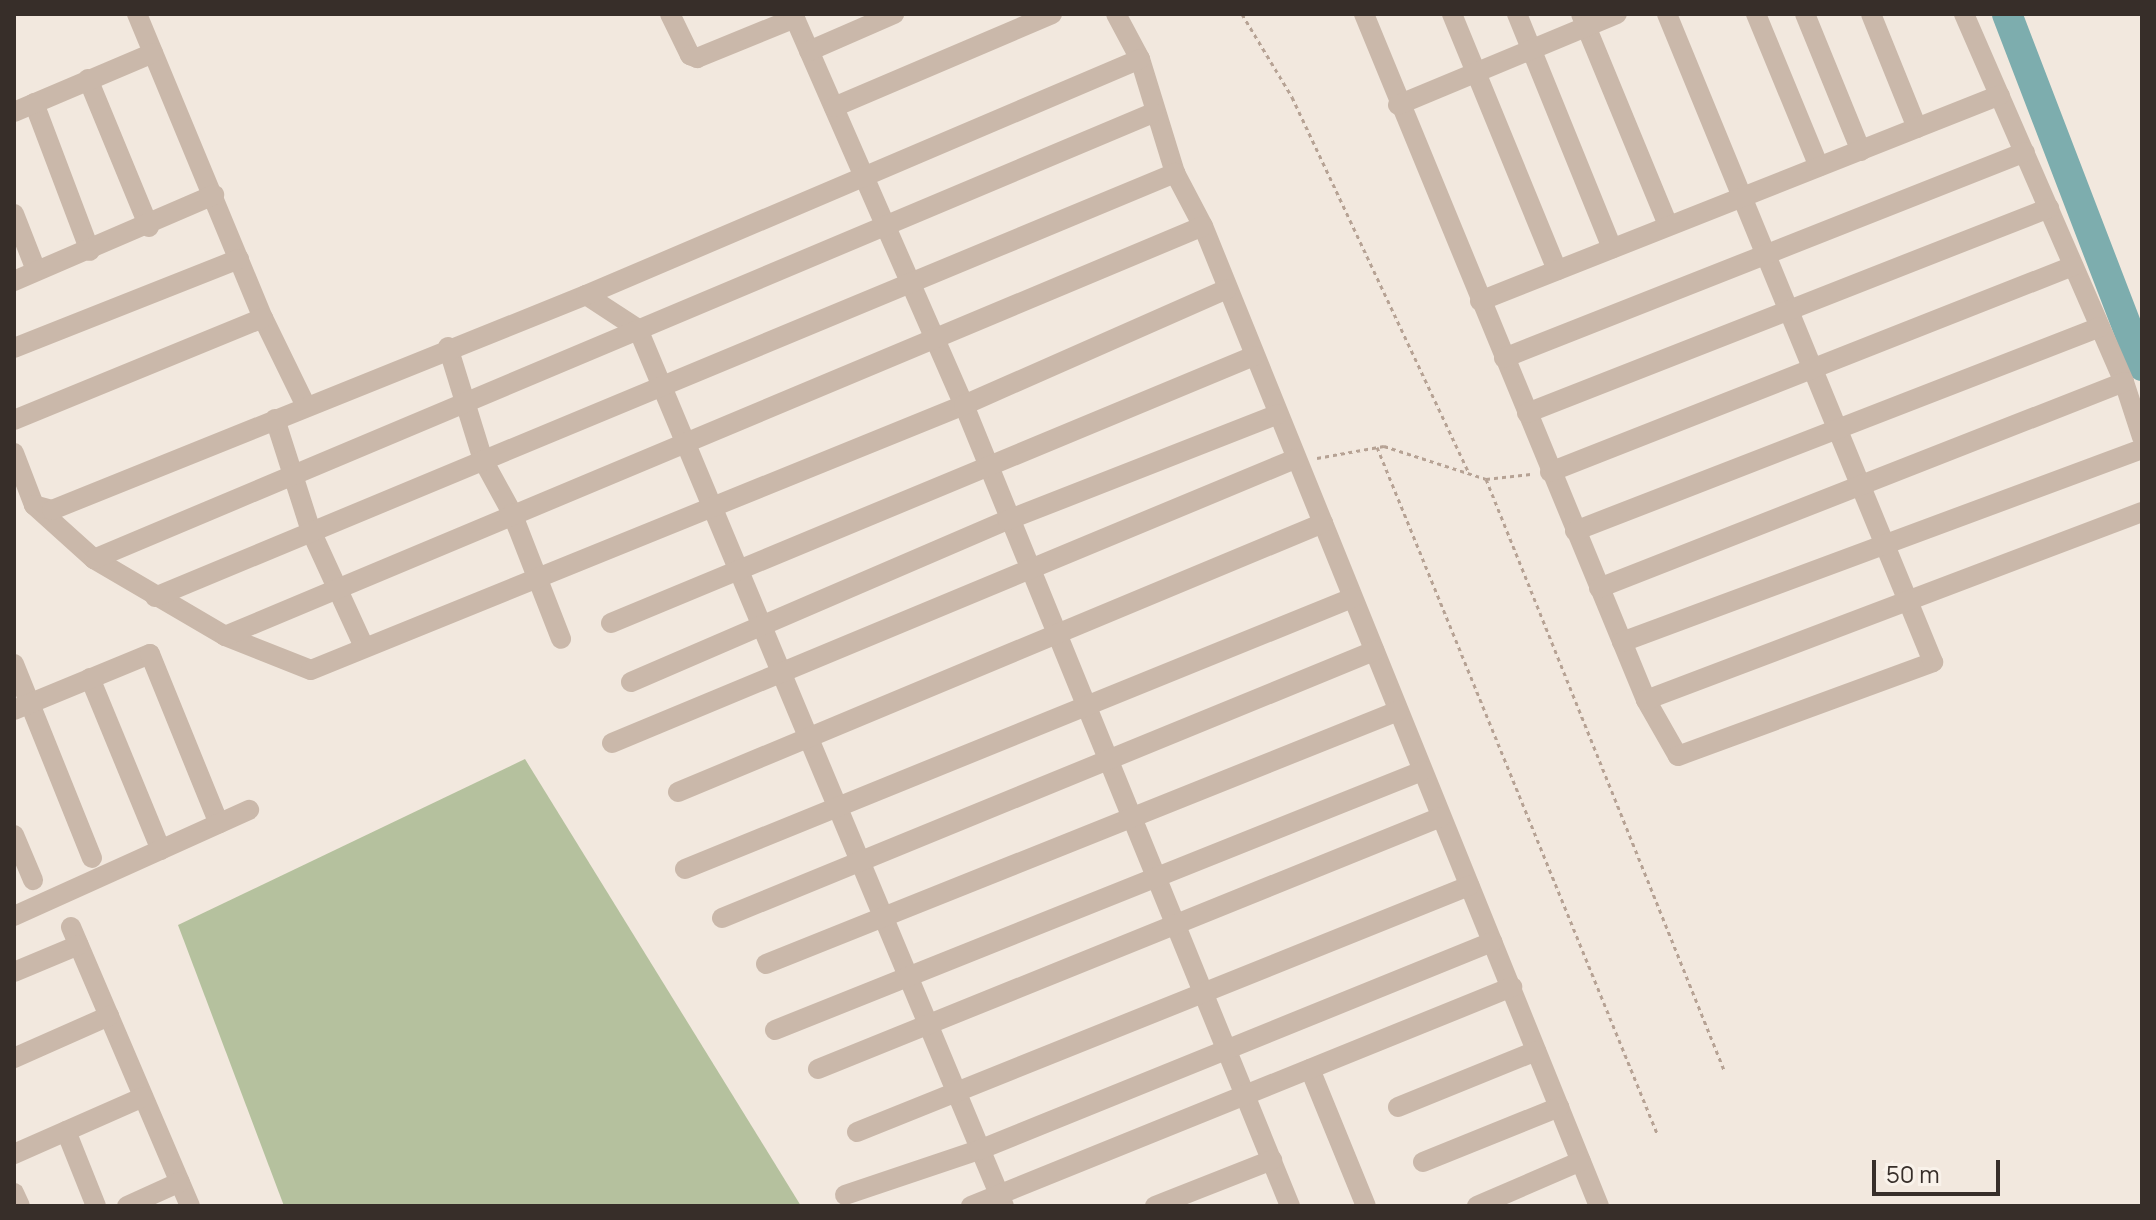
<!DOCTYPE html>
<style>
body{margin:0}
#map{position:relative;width:2156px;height:1220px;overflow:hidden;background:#f2e8de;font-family:Manrope,sans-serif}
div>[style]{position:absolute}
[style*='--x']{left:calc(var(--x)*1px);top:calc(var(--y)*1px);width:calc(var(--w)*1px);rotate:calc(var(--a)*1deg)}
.green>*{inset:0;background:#b5c19e}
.river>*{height:30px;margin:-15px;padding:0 15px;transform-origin:15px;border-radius:15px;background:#7dadae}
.path>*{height:3px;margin-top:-1.5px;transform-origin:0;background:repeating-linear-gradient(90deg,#b6a294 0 4px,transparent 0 8px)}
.minor>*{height:20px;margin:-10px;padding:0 10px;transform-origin:10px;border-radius:10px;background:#cab8aa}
span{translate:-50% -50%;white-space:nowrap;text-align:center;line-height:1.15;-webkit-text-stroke:6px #f9f2ea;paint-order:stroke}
.frame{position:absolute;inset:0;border:16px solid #372e29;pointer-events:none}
.scale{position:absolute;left:1872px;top:1160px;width:128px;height:36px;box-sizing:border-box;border:4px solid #372e29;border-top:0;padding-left:10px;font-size:24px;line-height:28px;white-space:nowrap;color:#372e29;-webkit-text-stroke:6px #f9f2ea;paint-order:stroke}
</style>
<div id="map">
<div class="green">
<i style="clip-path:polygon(525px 759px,801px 1206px,284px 1206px,178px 925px)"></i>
</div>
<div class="river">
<i style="--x:2007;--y:14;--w:377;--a:69"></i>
</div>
<div class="path">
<i style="--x:1242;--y:14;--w:97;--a:58.9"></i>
<i style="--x:1292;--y:97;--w:416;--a:64.8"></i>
<i style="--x:1377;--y:447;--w:741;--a:67.8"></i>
<i style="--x:1317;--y:458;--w:68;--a:-10.2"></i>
<i style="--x:1384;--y:446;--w:107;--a:17.9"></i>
<i style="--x:1486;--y:479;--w:45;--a:-6.3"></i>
<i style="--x:1486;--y:479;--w:637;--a:68.06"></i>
</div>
<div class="minor">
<i style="--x:137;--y:14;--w:329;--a:67.5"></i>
<i style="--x:263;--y:318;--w:98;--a:64"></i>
<i style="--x:670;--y:14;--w:46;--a:64"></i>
<i style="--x:690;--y:55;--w:8;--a:23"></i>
<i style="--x:697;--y:58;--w:106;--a:-22.2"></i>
<i style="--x:793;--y:14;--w:427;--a:66.4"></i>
<i style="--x:964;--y:405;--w:865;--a:67.85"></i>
<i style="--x:1116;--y:14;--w:51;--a:61.9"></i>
<i style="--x:1140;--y:59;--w:119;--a:72.9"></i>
<i style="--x:1175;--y:173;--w:60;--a:62.2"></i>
<i style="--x:1203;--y:226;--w:1057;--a:68"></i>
<i style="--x:1364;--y:14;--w:742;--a:67.65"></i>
<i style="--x:1646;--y:700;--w:64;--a:60.3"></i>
<i style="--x:1678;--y:756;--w:272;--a:-20.2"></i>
<i style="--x:1933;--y:662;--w:700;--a:-112.32"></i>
<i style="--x:1452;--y:14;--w:277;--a:67.7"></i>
<i style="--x:1517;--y:14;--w:253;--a:67.9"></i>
<i style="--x:1581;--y:14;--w:228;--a:67.6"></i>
<i style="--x:1756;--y:14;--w:165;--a:67.6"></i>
<i style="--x:1805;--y:14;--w:148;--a:67.8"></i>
<i style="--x:1871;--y:14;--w:123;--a:68"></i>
<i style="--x:1964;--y:14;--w:401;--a:66.5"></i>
<i style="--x:2124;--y:382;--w:58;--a:71.9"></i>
<i style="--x:809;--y:51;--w:93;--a:-23.5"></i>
<i style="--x:88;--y:79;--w:160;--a:67.6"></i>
<i style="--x:34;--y:103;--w:158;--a:69.3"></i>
<i style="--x:1398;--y:105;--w:237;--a:-22.6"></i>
<i style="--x:834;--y:107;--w:237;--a:-23.1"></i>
<i style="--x:14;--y:112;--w:151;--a:-23"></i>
<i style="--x:14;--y:214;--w:60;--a:68.6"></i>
<i style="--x:14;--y:281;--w:218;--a:-23.3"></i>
<i style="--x:586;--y:295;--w:62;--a:33.2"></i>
<i style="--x:638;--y:329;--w:950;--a:67.35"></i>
<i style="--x:1480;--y:301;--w:559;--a:-21.61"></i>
<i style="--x:448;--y:347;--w:118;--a:72.8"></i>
<i style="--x:483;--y:460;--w:60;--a:61.3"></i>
<i style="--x:512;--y:513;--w:135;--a:68.7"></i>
<i style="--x:14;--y:348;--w:242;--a:-21.6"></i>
<i style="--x:1504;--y:358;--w:560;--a:-21.57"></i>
<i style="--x:1527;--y:413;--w:561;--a:-21.44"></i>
<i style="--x:275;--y:419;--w:118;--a:72.2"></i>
<i style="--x:311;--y:531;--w:128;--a:65.4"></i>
<i style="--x:14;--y:420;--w:269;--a:-22.3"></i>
<i style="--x:14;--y:453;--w:56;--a:69"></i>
<i style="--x:34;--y:505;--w:81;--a:42"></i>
<i style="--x:94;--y:559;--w:152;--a:30.4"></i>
<i style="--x:225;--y:636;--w:92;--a:21.6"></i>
<i style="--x:311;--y:670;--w:705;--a:-22.09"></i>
<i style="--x:964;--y:405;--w:287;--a:-23.8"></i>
<i style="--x:1550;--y:472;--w:562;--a:-21.5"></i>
<i style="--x:34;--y:505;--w:19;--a:16"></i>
<i style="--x:52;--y:510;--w:576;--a:-21.93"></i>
<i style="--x:586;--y:295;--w:602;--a:-23.07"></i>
<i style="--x:1575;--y:531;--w:563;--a:-21.23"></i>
<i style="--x:94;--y:559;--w:1149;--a:-22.84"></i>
<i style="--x:1599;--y:588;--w:564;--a:-21.42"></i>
<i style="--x:155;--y:597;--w:1105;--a:-22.57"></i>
<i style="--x:611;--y:623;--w:696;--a:-22.55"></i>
<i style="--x:225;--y:636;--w:1060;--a:-22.74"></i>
<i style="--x:1622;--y:642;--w:555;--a:-20.36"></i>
<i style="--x:14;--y:664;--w:209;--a:68.1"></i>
<i style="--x:90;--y:678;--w:186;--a:67.6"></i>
<i style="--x:631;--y:682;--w:410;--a:-23.3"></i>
<i style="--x:1008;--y:520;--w:290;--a:-21.4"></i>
<i style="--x:1646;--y:700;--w:530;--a:-20.76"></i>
<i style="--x:14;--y:710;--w:147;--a:-22.4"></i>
<i style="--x:150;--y:654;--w:183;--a:67.9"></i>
<i style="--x:612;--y:743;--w:740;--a:-22.58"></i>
<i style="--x:678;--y:792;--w:699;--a:-22.64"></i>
<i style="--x:14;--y:835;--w:49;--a:67.1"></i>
<i style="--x:685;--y:869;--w:720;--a:-22.11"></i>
<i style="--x:14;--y:916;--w:258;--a:-24.3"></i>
<i style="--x:722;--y:918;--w:705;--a:-22.27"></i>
<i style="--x:71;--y:927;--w:303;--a:66.9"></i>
<i style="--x:766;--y:964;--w:681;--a:-21.82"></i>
<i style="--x:14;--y:972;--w:70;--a:-22.6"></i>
<i style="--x:775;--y:1030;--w:697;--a:-21.82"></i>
<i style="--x:14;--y:1058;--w:104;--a:-23.9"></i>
<i style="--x:818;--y:1069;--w:672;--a:-22.02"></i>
<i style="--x:1310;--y:1069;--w:148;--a:67.8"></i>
<i style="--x:1398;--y:1107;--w:149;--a:-22.1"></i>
<i style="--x:66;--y:1131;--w:81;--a:68.2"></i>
<i style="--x:857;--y:1132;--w:660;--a:-21.9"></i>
<i style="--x:14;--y:1154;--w:141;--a:-23.8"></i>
<i style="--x:1423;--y:1162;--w:147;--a:-22"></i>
<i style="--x:14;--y:1193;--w:14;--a:65"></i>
<i style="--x:845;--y:1195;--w:141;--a:-18.6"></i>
<i style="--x:979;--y:1150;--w:554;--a:-22.07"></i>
<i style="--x:127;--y:1206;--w:58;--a:-24.4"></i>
<i style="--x:971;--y:1206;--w:584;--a:-22.04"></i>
<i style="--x:1155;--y:1206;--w:126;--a:-21.5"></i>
<i style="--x:1477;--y:1206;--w:113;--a:-23.4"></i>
</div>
<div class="frame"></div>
<div class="scale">50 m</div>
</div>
